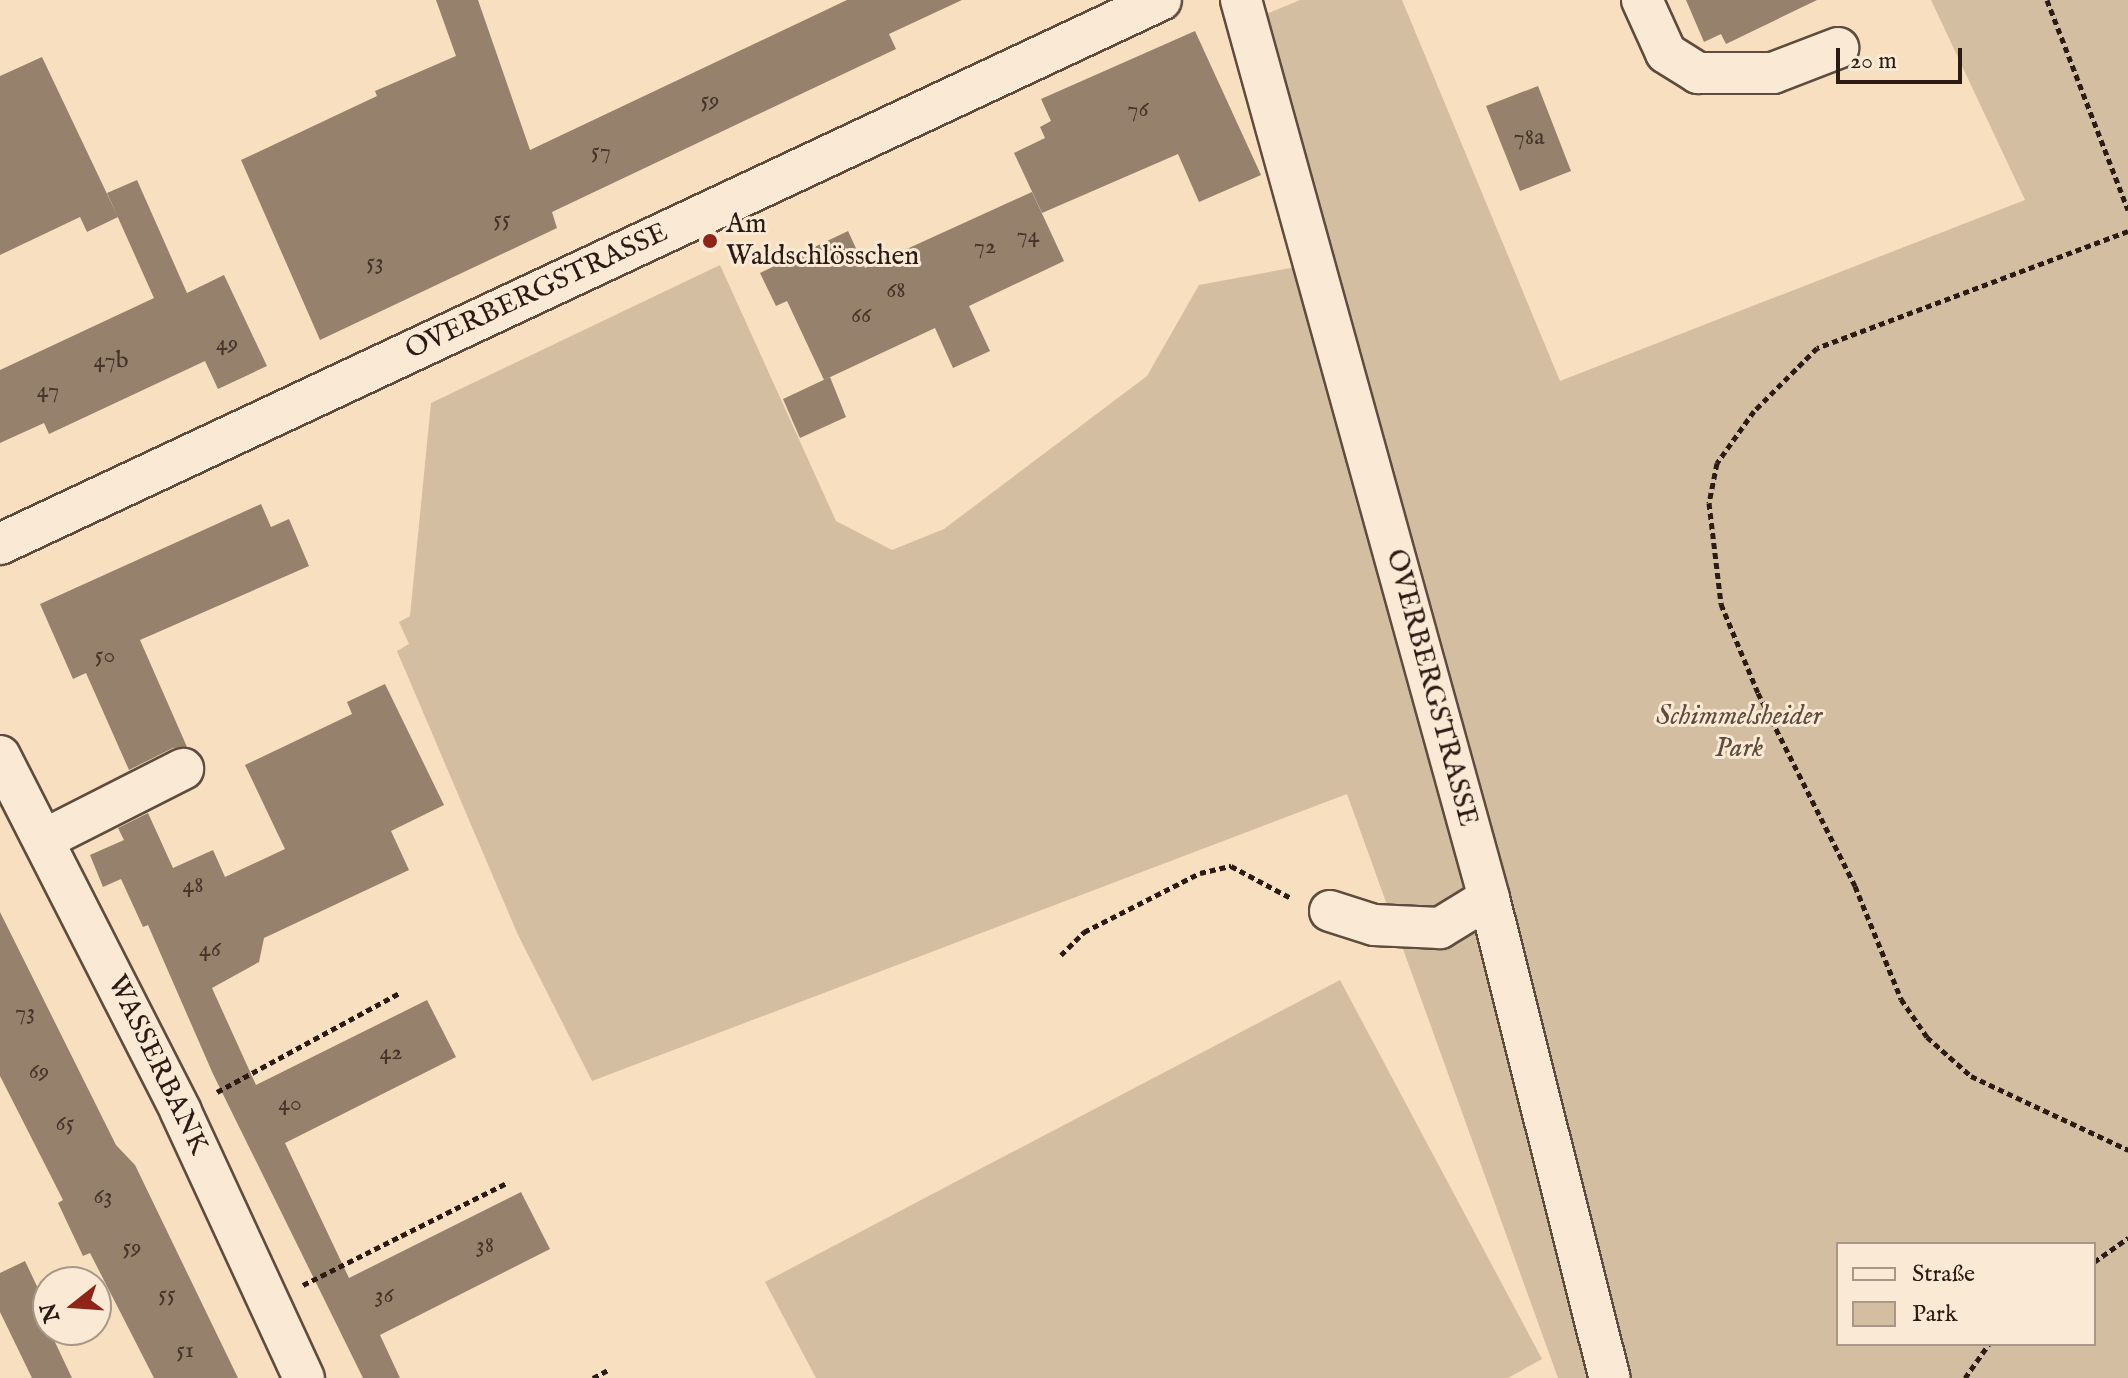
<!DOCTYPE html>
<meta charset="utf-8">
<style>
body{margin:0}
#map{position:relative;width:2128px;height:1378px;overflow:hidden;background:#f7dfbf;font-family:"IM FELL English",serif}
div>[style]{position:absolute}
[style*='--x']{left:calc(var(--x)*1px);top:calc(var(--y)*1px);width:calc(var(--w)*1px);rotate:calc(var(--a)*1deg)}
.green>*{inset:0;background:#d4bea2}
.building>*{inset:0;background:#96816d}
.path>*{height:5px;margin-top:-2.5px;transform-origin:0;background:repeating-linear-gradient(90deg,#2c1b14 0 6px,transparent 0 10px)}
.roads{filter:drop-shadow(2px 0 #5f4c3f) drop-shadow(-2px 0 #5f4c3f) drop-shadow(0 2px #5f4c3f) drop-shadow(0 -2px #5f4c3f)}
.minor>*{height:40px;margin:-20px;padding:0 20px;transform-origin:20px;border-radius:20px;background:#faead5}
.dots>*{width:22px;height:22px;translate:-50% -50%;box-sizing:border-box;border:4px solid #faead5;border-radius:50%}
span{translate:-50% -50%;white-space:nowrap;text-align:center;line-height:1.15;-webkit-text-stroke:6px #faead5;paint-order:stroke}
.number-label{font-size:24px;color:#46342a}
.number-label span{-webkit-text-stroke-width:0}
.poi-label{font-size:28px;color:#2c1b14}
.left{translate:0 -50%;text-align:left}
.street-label{font-size:28px;color:#2c1b14}
.park-label{font-size:28px;color:#5e4c3f;font-style:italic}
.legend{position:absolute;left:1836px;top:1242px;width:260px;height:104px;box-sizing:border-box;background:#faead5;border:2px solid #a89788;margin:0;padding:10px 14px;list-style:none;font-size:24px;color:#2c1b14}
.legend li{display:flex;align-items:center;gap:16px;height:40px}
.legend b{width:40px;border:2px solid #a89788}
.north{position:absolute;left:32px;top:1266px;width:80px;height:80px;box-sizing:border-box;background:#faead5;border:2px solid #a89788;border-radius:50%;rotate:253deg;font-size:22px;font-weight:700;line-height:32px;text-align:center;color:#2c1b14}
.north::after{content:'';display:block;margin:auto;width:28px;height:36px;background:#8f2418;clip-path:polygon(50% 0,100% 100%,50% 72%,0 100%)}
.scale{position:absolute;left:1836px;top:48px;width:126px;height:36px;box-sizing:border-box;border:4px solid #2c1b14;border-top:0;padding-left:10px;font-size:24px;line-height:28px;white-space:nowrap;color:#2c1b14;-webkit-text-stroke:6px #faead5;paint-order:stroke}
</style>
<div id="map">
<div class="green">
<i style="clip-path:polygon(evenodd,1300px 0,1402px 0,1560px 381px,2025px 200px,1931px 0,2128px 0,2128px 1378px,1558px 1378px,1347px 794px,592px 1081px,518px 935px,397px 651px,409px 644px,399px 622px,410px 616px,431px 403px,720px 265px,836px 521px,892px 550px,944px 529px,1147px 376px,1199px 285px,1296px 267px,1247px 22px,1300px 0,1838px 1244px,2094px 1244px,2094px 1344px,1838px 1344px,1838px 1244px)"></i>
<i style="clip-path:polygon(1340px 980px,1542px 1359px,1508px 1378px,816px 1378px,765px 1282px)"></i>
</div>
<div class="building">
<i style="clip-path:polygon(436px 0,478px 0,530px 150px,847px 0,962px 0,889px 34px,896px 49px,552px 212px,557px 228px,320px 340px,241px 160px,377px 96px,375px 91px,456px 56px)"></i>
<i style="clip-path:polygon(1686px 0,1817px 0,1726px 44px,1721px 34px,1704px 42px)"></i>
<i style="clip-path:polygon(1195px 31px,1261px 175px,1199px 202px,1178px 154px,1042px 213px,1014px 153px,1045px 138px,1040px 127px,1051px 121px,1041px 99px)"></i>
<i style="clip-path:polygon(42px 57px,118px 217px,87px 232px,80px 217px,0 255px,0 76px)"></i>
<i style="clip-path:polygon(1538px 86px,1571px 171px,1520px 191px,1486px 106px)"></i>
<i style="clip-path:polygon(137px 180px,187px 293px,224px 275px,267px 366px,218px 389px,205px 361px,49px 434px,44px 423px,0 443px,0 370px,154px 298px,107px 193px)"></i>
<i style="clip-path:polygon(1032px 192px,1064px 261px,969px 306px,990px 351px,953px 368px,935px 328px,824px 380px,787px 301px,776px 306px,760px 273px,848px 231px,865px 268px)"></i>
<i style="clip-path:polygon(830px 377px,846px 417px,800px 438px,783px 399px)"></i>
<i style="clip-path:polygon(261px 504px,271px 527px,289px 519px,309px 566px,140px 640px,187px 747px,173px 748px,129px 770px,86px 673px,73px 679px,40px 604px)"></i>
<i style="clip-path:polygon(385px 684px,444px 805px,391px 831px,409px 870px,264px 938px,259px 962px,212px 988px,256px 1085px,427px 1000px,456px 1057px,285px 1143px,349px 1278px,521px 1192px,550px 1249px,380px 1335px,400px 1378px,363px 1378px,213px 1074px,148px 925px,143px 927px,121px 879px,103px 887px,90px 855px,124px 840px,118px 828px,148px 813px,173px 868px,213px 850px,225px 877px,285px 849px,245px 765px,352px 714px,347px 702px)"></i>
<i style="clip-path:polygon(0 912px,116px 1145px,135px 1165px,238px 1378px,154px 1378px,90px 1253px,83px 1256px,58px 1203px,63px 1200px,0 1076px)"></i>
<i style="clip-path:polygon(25px 1261px,43px 1299px,36px 1302px,72px 1378px,32px 1378px,0 1312px,0 1273px)"></i>
</div>
<div class="path">
<i style="--x:2047;--y:0;--w:225;--a:68.9"></i>
<i style="--x:2128;--y:231;--w:332;--a:159.4"></i>
<i style="--x:1817;--y:348;--w:89;--a:135"></i>
<i style="--x:1754;--y:411;--w:64;--a:125.4"></i>
<i style="--x:1717;--y:463;--w:41;--a:101.3"></i>
<i style="--x:1709;--y:503;--w:102;--a:83.2"></i>
<i style="--x:1721;--y:604;--w:96;--a:67.4"></i>
<i style="--x:1758;--y:693;--w:216;--a:63.3"></i>
<i style="--x:1855;--y:886;--w:122;--a:67.8"></i>
<i style="--x:1901;--y:999;--w:46;--a:55.6"></i>
<i style="--x:1927;--y:1037;--w:59;--a:41.6"></i>
<i style="--x:1971;--y:1076;--w:174;--a:25.2"></i>
<i style="--x:1061;--y:955;--w:33;--a:-45"></i>
<i style="--x:1084;--y:932;--w:130;--a:-27"></i>
<i style="--x:1200;--y:873;--w:32;--a:-13"></i>
<i style="--x:1231;--y:866;--w:68;--a:28.1"></i>
<i style="--x:217;--y:1092;--w:207;--a:-28.5"></i>
<i style="--x:2094;--y:1262;--w:42;--a:-35.2"></i>
<i style="--x:303;--y:1285;--w:230;--a:-26.6"></i>
<i style="--x:593;--y:1378;--w:17;--a:-28"></i>
<i style="--x:1965;--y:1378;--w:42;--a:-54.8"></i>
</div>
<div class="roads">
<div class="minor">
<i style="--x:1241;--y:0;--w:932;--a:74.56"></i>
<i style="--x:1489;--y:898;--w:495;--a:75.9"></i>
<i style="--x:1642;--y:0;--w:58;--a:65.6"></i>
<i style="--x:1666;--y:53;--w:38;--a:32"></i>
<i style="--x:1698;--y:73;--w:75;--a:0"></i>
<i style="--x:1773;--y:73;--w:70;--a:-21"></i>
<i style="--x:0;--y:544;--w:1282;--a:-25.11"></i>
<i style="--x:0;--y:756;--w:399;--a:63"></i>
<i style="--x:181;--y:1112;--w:293;--a:65.2"></i>
<i style="--x:45;--y:839;--w:155;--a:-26.9"></i>
<i style="--x:1330;--y:911;--w:46;--a:17.7"></i>
<i style="--x:1374;--y:925;--w:66;--a:2.6"></i>
<i style="--x:1440;--y:928;--w:57;--a:-31.5"></i>
</div>
</div>
<div class="dots">
<i style="left:710px;top:241px;background:#8f2418"></i>
</div>
<div class="number-label">
<span style="left:710px;top:101px">59</span>
<span style="left:1138px;top:110px">76</span>
<span style="left:1529px;top:138px">78a</span>
<span style="left:601px;top:152px">57</span>
<span style="left:502px;top:220px">55</span>
<span style="left:1028px;top:236px">74</span>
<span style="left:985px;top:247px">72</span>
<span style="left:375px;top:263px">53</span>
<span style="left:896px;top:291px">68</span>
<span style="left:861px;top:316px">66</span>
<span style="left:227px;top:344px">49</span>
<span style="left:111px;top:361px">47b</span>
<span style="left:48px;top:391px">47</span>
<span style="left:105px;top:656px">50</span>
<span style="left:193px;top:886px">48</span>
<span style="left:210px;top:950px">46</span>
<span style="left:25px;top:1013px">73</span>
<span style="left:391px;top:1053px">42</span>
<span style="left:39px;top:1072px">69</span>
<span style="left:290px;top:1104px">40</span>
<span style="left:65px;top:1124px">65</span>
<span style="left:103px;top:1197px">63</span>
<span style="left:485px;top:1246px">38</span>
<span style="left:132px;top:1248px">59</span>
<span style="left:167px;top:1295px">55</span>
<span style="left:384px;top:1296px">36</span>
<span style="left:185px;top:1351px">51</span>
</div>
<div class="poi-label">
<span class="left" style="left:726px;top:241px">Am<br>Waldschlösschen</span>
</div>
<div class="street-label">
<span style="left:537px;top:292px;rotate:-25deg">OVERBERGSTRASSE</span>
<span style="left:1431px;top:688px;rotate:75deg">OVERBERGSTRASSE</span>
<span style="left:157px;top:1065px;rotate:64deg">WASSERBANK</span>
</div>
<div class="park-label">
<span style="left:1739px;top:733px">Schimmelsheider<br>Park</span>
</div>
<ul class="legend">
<li><b style="height:10px;background:#faead5"></b>Straße</li>
<li><b style="height:22px;background:#d4bea2"></b>Park</li>
</ul>
<div class="north">N</div>
<div class="scale">20 m</div>
</div>
